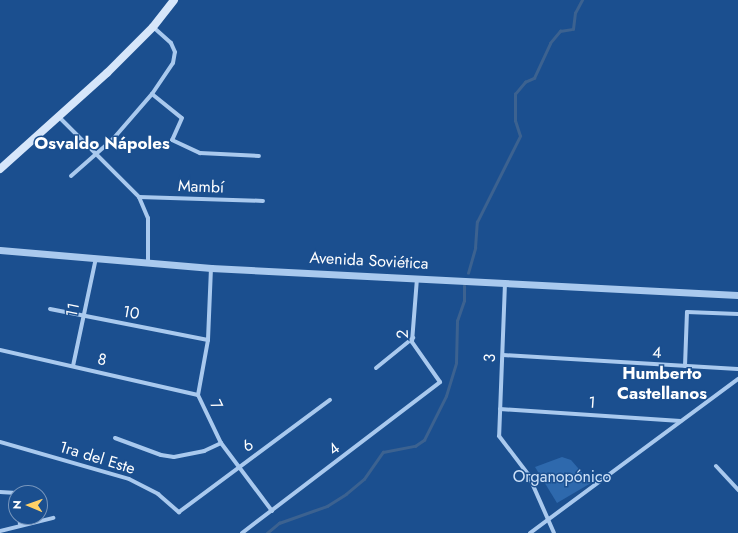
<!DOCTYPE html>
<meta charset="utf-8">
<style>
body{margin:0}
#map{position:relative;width:738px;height:533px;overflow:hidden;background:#1b4f8f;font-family:Jost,sans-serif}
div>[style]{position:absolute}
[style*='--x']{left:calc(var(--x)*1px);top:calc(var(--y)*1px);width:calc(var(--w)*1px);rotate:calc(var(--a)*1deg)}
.green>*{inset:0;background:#2e69ad}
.stream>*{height:2.5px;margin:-1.25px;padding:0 1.25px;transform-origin:1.25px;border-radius:1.25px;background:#3c6290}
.minor>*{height:4px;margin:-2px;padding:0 2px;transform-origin:2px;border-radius:2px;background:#a9c9ee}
.tertiary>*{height:7px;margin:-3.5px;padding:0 3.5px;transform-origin:3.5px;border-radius:3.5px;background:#a9c9ee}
.secondary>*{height:8px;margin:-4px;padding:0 4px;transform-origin:4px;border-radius:4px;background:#d6e6fa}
span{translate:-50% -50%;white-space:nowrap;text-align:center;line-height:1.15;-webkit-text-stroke:3px #1b4f8f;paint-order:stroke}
.street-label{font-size:16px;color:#fff}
.park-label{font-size:16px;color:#cfe3fa}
.neighbourhood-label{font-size:17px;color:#fff;font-weight:700}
.north{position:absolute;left:8px;top:485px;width:40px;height:40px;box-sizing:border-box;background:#1b4f8f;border:1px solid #7695bc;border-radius:50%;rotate:272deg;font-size:11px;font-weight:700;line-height:16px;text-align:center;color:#fff}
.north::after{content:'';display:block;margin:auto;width:14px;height:18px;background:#ffd166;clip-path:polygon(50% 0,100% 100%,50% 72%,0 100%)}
</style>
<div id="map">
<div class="green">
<i style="clip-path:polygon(562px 457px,571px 460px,591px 483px,557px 503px,535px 467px)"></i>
</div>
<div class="stream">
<i style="--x:468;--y:273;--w:26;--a:-74"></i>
<i style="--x:475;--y:248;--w:26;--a:-86"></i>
<i style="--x:477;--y:222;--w:96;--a:-63.4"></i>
<i style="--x:520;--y:136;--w:16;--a:-108"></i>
<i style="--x:515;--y:121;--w:27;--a:-90"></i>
<i style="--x:515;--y:94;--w:16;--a:-50"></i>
<i style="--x:525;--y:82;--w:10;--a:-24"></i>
<i style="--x:534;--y:78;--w:38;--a:-65"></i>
<i style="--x:550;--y:43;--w:16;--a:-50"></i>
<i style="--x:560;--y:31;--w:13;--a:-9"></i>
<i style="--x:573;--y:29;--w:16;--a:-83"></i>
<i style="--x:575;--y:13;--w:15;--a:-62"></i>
<i style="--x:267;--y:533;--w:16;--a:-40"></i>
<i style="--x:279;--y:523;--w:51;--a:-19.5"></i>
<i style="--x:327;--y:506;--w:22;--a:-32"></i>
<i style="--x:346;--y:494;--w:23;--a:-40"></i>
<i style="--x:364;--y:479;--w:33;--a:-55"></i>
<i style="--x:383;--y:452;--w:33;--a:-11"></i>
<i style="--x:415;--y:446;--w:11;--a:-34"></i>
<i style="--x:424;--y:440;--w:49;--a:-63.4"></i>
<i style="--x:446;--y:396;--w:34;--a:-73"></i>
<i style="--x:456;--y:363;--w:42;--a:-88.6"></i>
<i style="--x:457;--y:321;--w:21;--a:-71"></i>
<i style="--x:464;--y:301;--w:15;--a:-90"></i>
</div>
<div class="minor">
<i style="--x:152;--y:94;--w:38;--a:39"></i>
<i style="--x:182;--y:118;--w:24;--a:114"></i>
<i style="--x:172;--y:140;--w:31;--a:25"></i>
<i style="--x:200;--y:153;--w:59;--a:2.9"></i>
<i style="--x:60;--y:118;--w:112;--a:45"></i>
<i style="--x:139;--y:197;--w:23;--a:67"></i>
<i style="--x:148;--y:218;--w:45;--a:90"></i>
<i style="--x:71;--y:176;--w:56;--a:-41.4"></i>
<i style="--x:113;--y:139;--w:60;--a:-49.1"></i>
<i style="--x:152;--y:94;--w:37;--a:-56"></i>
<i style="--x:173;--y:63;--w:11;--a:-80"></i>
<i style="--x:175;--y:52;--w:10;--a:-114"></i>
<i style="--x:171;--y:43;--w:24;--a:-138"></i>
<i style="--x:139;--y:197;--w:124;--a:1.8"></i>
<i style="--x:211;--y:268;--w:72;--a:92.4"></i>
<i style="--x:208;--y:340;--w:56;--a:100.3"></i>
<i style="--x:198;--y:395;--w:53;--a:64.4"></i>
<i style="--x:221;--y:443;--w:85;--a:53.1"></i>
<i style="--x:505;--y:283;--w:153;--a:92.2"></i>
<i style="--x:499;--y:436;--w:48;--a:52.7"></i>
<i style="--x:528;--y:474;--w:64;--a:66.2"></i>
<i style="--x:50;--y:309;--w:161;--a:11.1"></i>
<i style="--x:0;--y:350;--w:203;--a:12.8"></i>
<i style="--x:503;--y:355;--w:235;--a:3.4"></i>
<i style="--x:73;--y:366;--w:110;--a:-78"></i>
<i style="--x:685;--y:366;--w:54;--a:-87.9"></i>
<i style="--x:687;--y:312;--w:51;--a:2.2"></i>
<i style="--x:376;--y:368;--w:48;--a:-39"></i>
<i style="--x:500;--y:409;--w:181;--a:3.8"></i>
<i style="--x:115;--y:438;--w:49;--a:20.3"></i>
<i style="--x:161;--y:455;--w:13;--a:9"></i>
<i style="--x:174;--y:457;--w:31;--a:-11"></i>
<i style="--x:204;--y:451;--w:19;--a:-25"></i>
<i style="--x:0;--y:442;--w:134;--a:16"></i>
<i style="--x:129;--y:479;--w:33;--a:27"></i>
<i style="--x:158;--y:494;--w:28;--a:41"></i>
<i style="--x:179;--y:512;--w:188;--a:-36.6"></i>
<i style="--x:716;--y:466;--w:33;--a:47"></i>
<i style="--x:0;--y:492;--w:17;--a:3"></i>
<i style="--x:19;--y:517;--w:7;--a:82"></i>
<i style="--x:0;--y:531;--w:55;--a:-13.8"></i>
<i style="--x:242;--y:533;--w:249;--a:-37.3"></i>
<i style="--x:440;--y:382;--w:49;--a:-125"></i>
<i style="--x:412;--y:342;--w:64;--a:-85.5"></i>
<i style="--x:530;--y:533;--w:259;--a:-36.5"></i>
</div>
<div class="tertiary">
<i style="--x:0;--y:250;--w:212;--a:4.9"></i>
<i style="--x:211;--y:268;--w:528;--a:2.93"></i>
</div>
<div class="secondary">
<i style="--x:0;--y:169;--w:144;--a:-41.9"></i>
<i style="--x:107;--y:73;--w:65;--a:-45"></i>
<i style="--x:153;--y:27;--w:34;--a:-52"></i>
</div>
<div class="street-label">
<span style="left:201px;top:187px;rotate:2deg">Mambí</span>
<span style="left:369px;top:261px;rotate:3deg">Avenida Soviética</span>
<span style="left:73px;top:310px;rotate:-78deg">11</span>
<span style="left:131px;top:313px;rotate:10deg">10</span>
<span style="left:403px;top:334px;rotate:-92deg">2</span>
<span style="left:657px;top:353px;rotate:3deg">4</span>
<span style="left:490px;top:358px;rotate:-88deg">3</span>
<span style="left:102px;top:360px;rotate:12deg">8</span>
<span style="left:592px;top:403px;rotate:4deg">1</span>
<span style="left:216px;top:405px;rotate:64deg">7</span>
<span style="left:248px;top:446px;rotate:-37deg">6</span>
<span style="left:334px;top:449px;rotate:-37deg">4</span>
<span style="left:97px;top:458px;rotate:17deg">1ra del Este</span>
</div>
<div class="park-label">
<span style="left:562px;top:477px">Organopónico</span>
</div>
<div class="neighbourhood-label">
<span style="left:102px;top:144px">Osvaldo Nápoles</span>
<span style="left:662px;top:384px">Humberto<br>Castellanos</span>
</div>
<div class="north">N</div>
</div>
